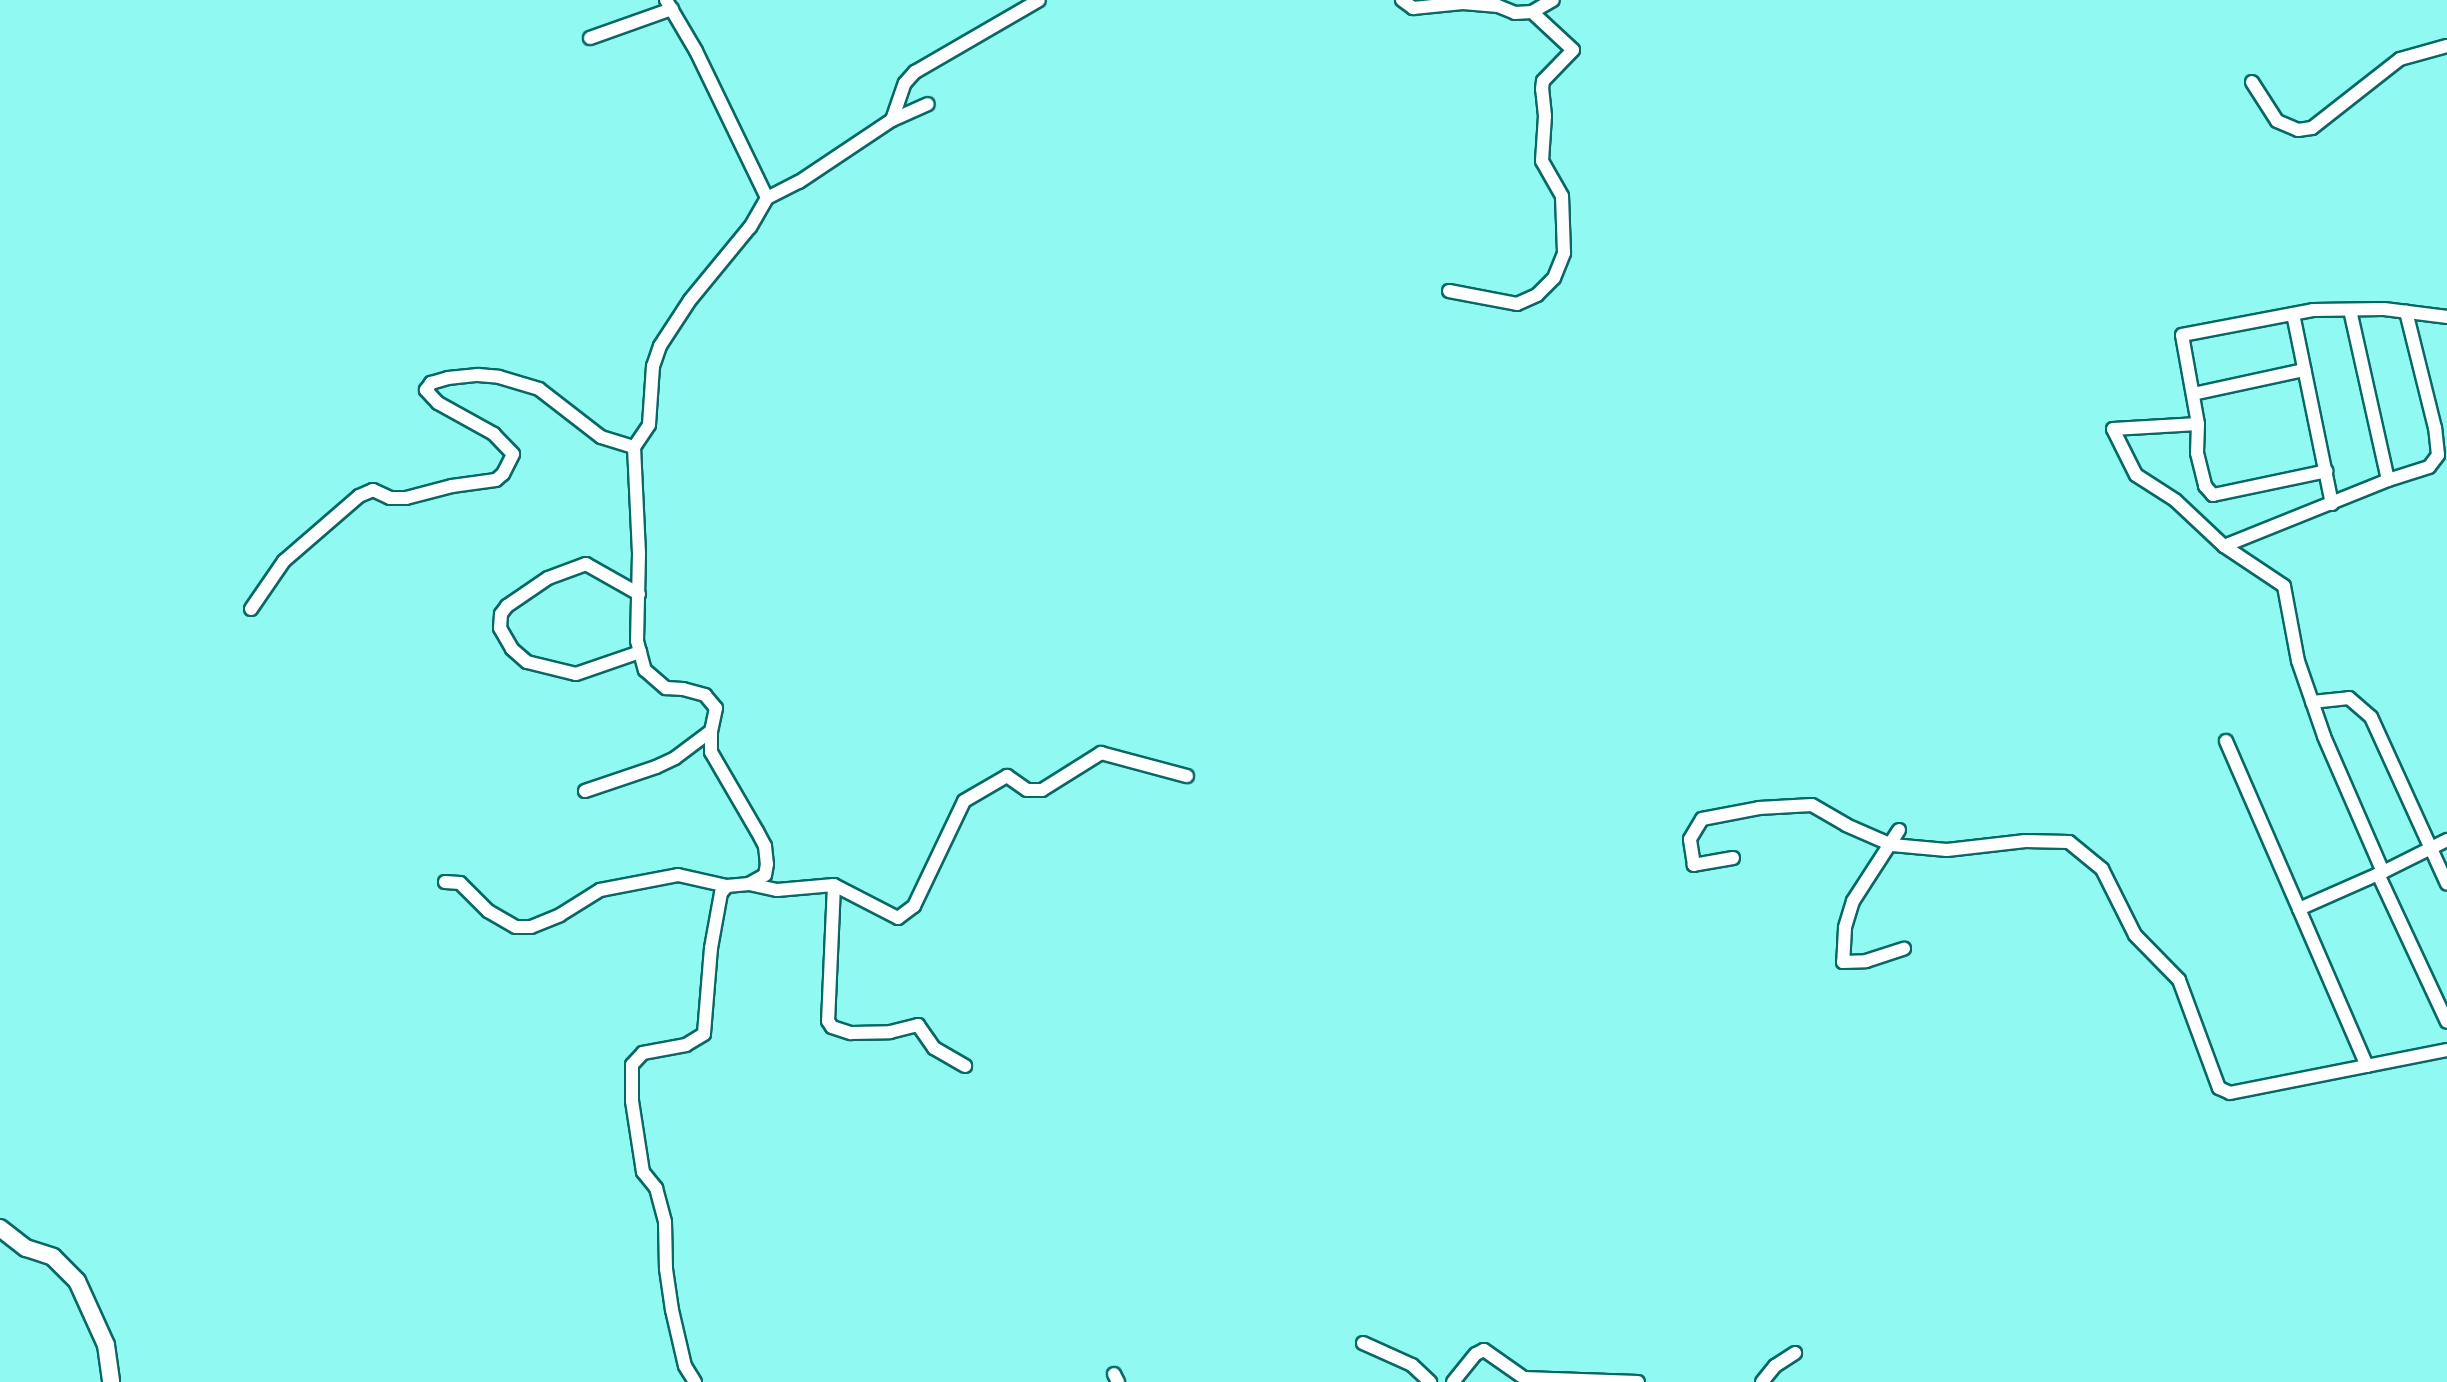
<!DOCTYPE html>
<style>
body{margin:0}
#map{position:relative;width:2447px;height:1382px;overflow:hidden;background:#90f9f2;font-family:"Golos Text",sans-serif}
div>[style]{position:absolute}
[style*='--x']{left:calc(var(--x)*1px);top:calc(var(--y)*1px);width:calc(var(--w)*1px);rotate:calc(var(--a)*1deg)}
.roads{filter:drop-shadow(2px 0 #086864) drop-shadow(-2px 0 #086864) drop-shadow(0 2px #086864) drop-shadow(0 -2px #086864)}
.minor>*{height:12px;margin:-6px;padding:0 6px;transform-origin:6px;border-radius:6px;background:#fff}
.major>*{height:16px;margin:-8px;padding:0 8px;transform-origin:8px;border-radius:8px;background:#fff}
span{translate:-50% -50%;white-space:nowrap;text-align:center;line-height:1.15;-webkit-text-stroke:5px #90f9f2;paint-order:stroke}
</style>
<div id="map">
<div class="roads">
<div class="minor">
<i style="--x:666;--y:0;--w:59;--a:59.5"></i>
<i style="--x:696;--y:51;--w:163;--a:64.2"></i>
<i style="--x:767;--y:198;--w:34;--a:120"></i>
<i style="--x:750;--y:227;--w:94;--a:129.4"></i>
<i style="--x:690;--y:300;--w:55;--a:123.1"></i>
<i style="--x:660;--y:346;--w:21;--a:109"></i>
<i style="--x:653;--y:366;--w:59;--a:93.9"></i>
<i style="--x:649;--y:425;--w:27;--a:124"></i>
<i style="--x:634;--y:447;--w:107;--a:87.3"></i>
<i style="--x:639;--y:554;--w:87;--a:91.3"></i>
<i style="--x:637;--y:641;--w:30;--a:75"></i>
<i style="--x:645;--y:670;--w:28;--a:41"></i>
<i style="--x:666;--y:688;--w:17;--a:3"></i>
<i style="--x:683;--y:689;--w:23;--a:15"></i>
<i style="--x:705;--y:695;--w:17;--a:50"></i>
<i style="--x:716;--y:708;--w:24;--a:102"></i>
<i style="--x:711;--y:731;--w:21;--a:90"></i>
<i style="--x:711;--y:752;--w:91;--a:59.8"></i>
<i style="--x:757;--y:831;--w:17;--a:62"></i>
<i style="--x:765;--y:846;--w:18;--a:84"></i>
<i style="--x:767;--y:864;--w:11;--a:100"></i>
<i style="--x:765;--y:875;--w:18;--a:151"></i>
<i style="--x:749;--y:884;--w:22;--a:175"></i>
<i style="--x:727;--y:886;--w:9;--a:131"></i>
<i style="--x:721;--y:893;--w:56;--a:100.3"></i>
<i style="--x:711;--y:948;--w:86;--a:94.7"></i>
<i style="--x:704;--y:1034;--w:21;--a:149"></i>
<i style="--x:686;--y:1045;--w:44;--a:169.5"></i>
<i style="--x:643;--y:1053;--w:16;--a:133"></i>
<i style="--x:632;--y:1065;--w:36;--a:90"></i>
<i style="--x:632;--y:1101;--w:72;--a:81.2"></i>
<i style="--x:643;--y:1172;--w:21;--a:51"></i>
<i style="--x:656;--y:1188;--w:35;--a:75"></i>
<i style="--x:665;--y:1222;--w:47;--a:88.8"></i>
<i style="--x:666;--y:1269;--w:41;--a:81.7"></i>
<i style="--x:672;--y:1310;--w:57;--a:76.9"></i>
<i style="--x:685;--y:1366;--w:19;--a:58"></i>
<i style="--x:1402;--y:0;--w:14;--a:36"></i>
<i style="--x:1413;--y:8;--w:50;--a:-5.7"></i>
<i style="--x:1463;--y:3;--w:35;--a:5"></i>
<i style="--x:1498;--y:6;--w:18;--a:22"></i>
<i style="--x:1515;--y:13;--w:17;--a:-3"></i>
<i style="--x:1532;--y:12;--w:24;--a:-30"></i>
<i style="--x:590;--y:38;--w:87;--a:-19.5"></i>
<i style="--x:2252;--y:82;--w:46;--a:57.3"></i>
<i style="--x:2277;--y:121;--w:23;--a:23"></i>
<i style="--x:2298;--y:130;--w:14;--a:-8"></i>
<i style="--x:2312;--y:128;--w:112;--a:-38.1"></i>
<i style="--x:2400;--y:59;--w:49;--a:-15.5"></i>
<i style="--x:892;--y:120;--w:39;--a:-24"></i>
<i style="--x:767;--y:198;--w:36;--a:-27"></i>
<i style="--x:799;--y:182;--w:112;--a:-33.7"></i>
<i style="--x:892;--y:120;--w:39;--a:-71"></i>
<i style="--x:905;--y:83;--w:15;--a:-48"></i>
<i style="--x:915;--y:72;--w:143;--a:-30.1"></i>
<i style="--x:1449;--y:291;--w:69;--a:10.8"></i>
<i style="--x:1517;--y:304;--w:22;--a:-24"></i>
<i style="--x:1537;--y:295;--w:24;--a:-45"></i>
<i style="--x:1554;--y:278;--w:27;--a:-68"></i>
<i style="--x:1564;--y:253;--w:57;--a:-92"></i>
<i style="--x:1562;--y:196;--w:40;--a:-119.7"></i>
<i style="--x:1542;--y:161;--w:45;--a:-86.2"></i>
<i style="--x:1545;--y:116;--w:27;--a:-96"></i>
<i style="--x:1542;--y:89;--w:8;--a:-83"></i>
<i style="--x:1543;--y:81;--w:43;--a:-45.9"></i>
<i style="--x:1573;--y:50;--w:56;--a:-137.2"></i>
<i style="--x:2350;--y:310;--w:174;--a:77.4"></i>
<i style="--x:2293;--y:314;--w:194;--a:78.4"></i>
<i style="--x:2193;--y:394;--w:114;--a:-12.2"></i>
<i style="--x:2198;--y:424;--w:29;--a:92"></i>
<i style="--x:2197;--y:453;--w:34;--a:76"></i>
<i style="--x:2205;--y:486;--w:12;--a:48"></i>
<i style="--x:2213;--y:495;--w:116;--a:-11.9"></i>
<i style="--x:2224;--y:546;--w:177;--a:-21.9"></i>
<i style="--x:2388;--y:480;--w:43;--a:-17.6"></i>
<i style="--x:2429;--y:467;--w:15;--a:-53"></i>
<i style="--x:2438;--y:455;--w:27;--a:-96"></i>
<i style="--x:2435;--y:428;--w:120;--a:-104"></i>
<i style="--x:639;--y:594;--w:61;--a:-150.5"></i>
<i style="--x:586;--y:564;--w:40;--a:159.8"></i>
<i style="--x:548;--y:578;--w:50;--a:145.7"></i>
<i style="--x:507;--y:606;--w:10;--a:127"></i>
<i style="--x:501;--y:614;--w:14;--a:94"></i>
<i style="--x:500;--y:628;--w:24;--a:60"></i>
<i style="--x:512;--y:649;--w:20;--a:41"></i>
<i style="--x:527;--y:662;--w:50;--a:13.8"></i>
<i style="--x:576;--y:674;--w:68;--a:-19"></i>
<i style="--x:251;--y:609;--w:58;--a:-55.5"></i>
<i style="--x:284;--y:561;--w:99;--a:-40.9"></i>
<i style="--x:359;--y:496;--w:15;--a:-23"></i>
<i style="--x:373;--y:490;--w:19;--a:25"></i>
<i style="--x:390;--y:498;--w:16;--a:0"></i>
<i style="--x:406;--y:498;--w:48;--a:-14.6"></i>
<i style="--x:452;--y:486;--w:44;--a:-7.8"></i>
<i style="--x:496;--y:480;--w:9;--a:-41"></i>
<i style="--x:503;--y:474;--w:22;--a:-63"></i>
<i style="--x:513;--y:454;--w:28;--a:-134"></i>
<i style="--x:494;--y:434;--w:64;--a:-151"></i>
<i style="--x:438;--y:403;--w:18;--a:-133"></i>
<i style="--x:426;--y:390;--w:9;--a:-54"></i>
<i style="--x:431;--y:383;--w:18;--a:-16"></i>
<i style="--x:448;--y:378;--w:30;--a:-6"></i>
<i style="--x:478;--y:375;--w:21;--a:5"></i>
<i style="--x:499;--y:377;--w:42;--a:16.7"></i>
<i style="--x:539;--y:389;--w:78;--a:37.7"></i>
<i style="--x:601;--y:437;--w:34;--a:17"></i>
<i style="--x:2312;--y:702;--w:37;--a:-6"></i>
<i style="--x:2349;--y:698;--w:29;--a:41"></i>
<i style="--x:2371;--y:717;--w:183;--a:65.5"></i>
<i style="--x:2226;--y:741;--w:183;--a:66.5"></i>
<i style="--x:585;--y:791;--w:75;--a:-18.7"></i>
<i style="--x:656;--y:767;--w:21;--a:-25"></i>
<i style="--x:675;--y:758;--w:45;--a:-36.9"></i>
<i style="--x:1899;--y:830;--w:85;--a:122.9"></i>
<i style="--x:1853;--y:901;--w:28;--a:107"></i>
<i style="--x:1845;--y:928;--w:34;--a:93"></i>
<i style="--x:1843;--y:962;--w:23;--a:-2"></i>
<i style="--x:1866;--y:961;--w:40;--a:-18"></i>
<i style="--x:1733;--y:858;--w:40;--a:170"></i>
<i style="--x:1694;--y:865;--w:26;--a:-99"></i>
<i style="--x:1690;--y:839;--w:23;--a:-59"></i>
<i style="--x:1702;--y:819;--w:58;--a:-10.9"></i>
<i style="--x:1759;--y:808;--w:53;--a:-3.2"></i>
<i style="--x:1812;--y:805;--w:39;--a:30"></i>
<i style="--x:1846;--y:825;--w:50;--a:23.5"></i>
<i style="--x:1892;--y:845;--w:55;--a:5.2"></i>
<i style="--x:1947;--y:850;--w:79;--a:-6.6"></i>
<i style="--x:2025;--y:841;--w:44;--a:1.3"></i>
<i style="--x:2069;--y:842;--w:43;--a:39.3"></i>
<i style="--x:2102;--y:869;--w:74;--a:63.4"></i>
<i style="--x:2135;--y:935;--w:63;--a:45.6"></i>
<i style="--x:2179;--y:980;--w:115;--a:69.7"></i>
<i style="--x:2219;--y:1088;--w:12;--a:24"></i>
<i style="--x:2230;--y:1093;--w:221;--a:-11.2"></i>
<i style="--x:2383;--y:872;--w:72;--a:-26.6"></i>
<i style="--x:2378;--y:874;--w:163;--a:65"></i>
<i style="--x:445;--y:882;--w:15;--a:4"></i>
<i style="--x:460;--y:883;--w:40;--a:45"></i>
<i style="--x:488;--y:911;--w:32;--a:30"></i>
<i style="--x:516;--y:927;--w:15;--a:0"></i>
<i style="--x:531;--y:927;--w:31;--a:-22"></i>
<i style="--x:560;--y:915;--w:47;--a:-32"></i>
<i style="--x:600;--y:890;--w:79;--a:-10.9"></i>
<i style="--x:678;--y:875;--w:50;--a:12.7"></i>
<i style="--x:749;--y:884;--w:29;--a:12"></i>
<i style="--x:777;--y:890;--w:57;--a:-5"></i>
<i style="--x:834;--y:885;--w:72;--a:27.3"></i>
<i style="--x:898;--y:918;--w:20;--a:-37"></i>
<i style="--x:914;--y:906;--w:116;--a:-64.5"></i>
<i style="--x:964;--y:801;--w:50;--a:-30.2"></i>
<i style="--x:1007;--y:776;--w:24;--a:35"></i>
<i style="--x:1027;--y:790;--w:15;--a:0"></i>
<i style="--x:1042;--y:790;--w:70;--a:-32.1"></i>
<i style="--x:1101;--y:753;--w:89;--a:15"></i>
<i style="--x:834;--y:885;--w:136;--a:92.5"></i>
<i style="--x:828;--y:1021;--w:7;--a:56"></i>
<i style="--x:832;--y:1027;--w:20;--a:18"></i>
<i style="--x:851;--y:1033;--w:39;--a:-1"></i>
<i style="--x:890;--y:1032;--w:29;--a:-14"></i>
<i style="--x:918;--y:1025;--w:28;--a:55"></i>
<i style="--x:934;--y:1048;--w:36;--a:30"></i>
<i style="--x:2367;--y:1066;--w:171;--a:-113.4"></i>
<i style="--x:2299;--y:909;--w:92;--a:-23.8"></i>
<i style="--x:2383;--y:872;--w:148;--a:-113.5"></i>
<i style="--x:2324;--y:736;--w:79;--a:-109.1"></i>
<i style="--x:2298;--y:661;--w:76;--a:-100.6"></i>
<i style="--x:2284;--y:586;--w:72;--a:-146.3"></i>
<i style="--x:2224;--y:546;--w:67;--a:-136.8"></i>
<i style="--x:2175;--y:500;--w:46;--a:-147.3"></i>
<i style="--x:2136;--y:475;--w:51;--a:-116.6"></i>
<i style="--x:2113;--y:429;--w:85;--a:-3.4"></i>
<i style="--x:2198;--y:424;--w:90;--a:-100.2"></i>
<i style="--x:2182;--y:335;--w:133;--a:-10.8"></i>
<i style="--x:2313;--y:310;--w:71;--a:-0.8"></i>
<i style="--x:2384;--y:309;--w:64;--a:7.2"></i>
<i style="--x:1363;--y:1343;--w:54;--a:24.2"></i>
<i style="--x:1412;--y:1365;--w:25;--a:43"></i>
<i style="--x:1114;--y:1374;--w:9;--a:63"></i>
<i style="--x:1453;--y:1382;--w:36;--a:-51"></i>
<i style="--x:1476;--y:1354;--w:9;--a:-27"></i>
<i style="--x:1484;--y:1350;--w:49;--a:35"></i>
<i style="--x:1524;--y:1378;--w:114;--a:2"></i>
<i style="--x:1762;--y:1382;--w:21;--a:-51"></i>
<i style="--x:1775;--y:1366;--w:24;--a:-33"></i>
</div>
<div class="major">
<i style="--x:0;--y:1228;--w:33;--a:38"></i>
<i style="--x:26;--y:1248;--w:28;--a:18"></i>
<i style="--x:53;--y:1257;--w:34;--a:45"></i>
<i style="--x:77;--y:1281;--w:70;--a:65.6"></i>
<i style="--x:106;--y:1345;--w:37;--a:82"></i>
</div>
</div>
</div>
